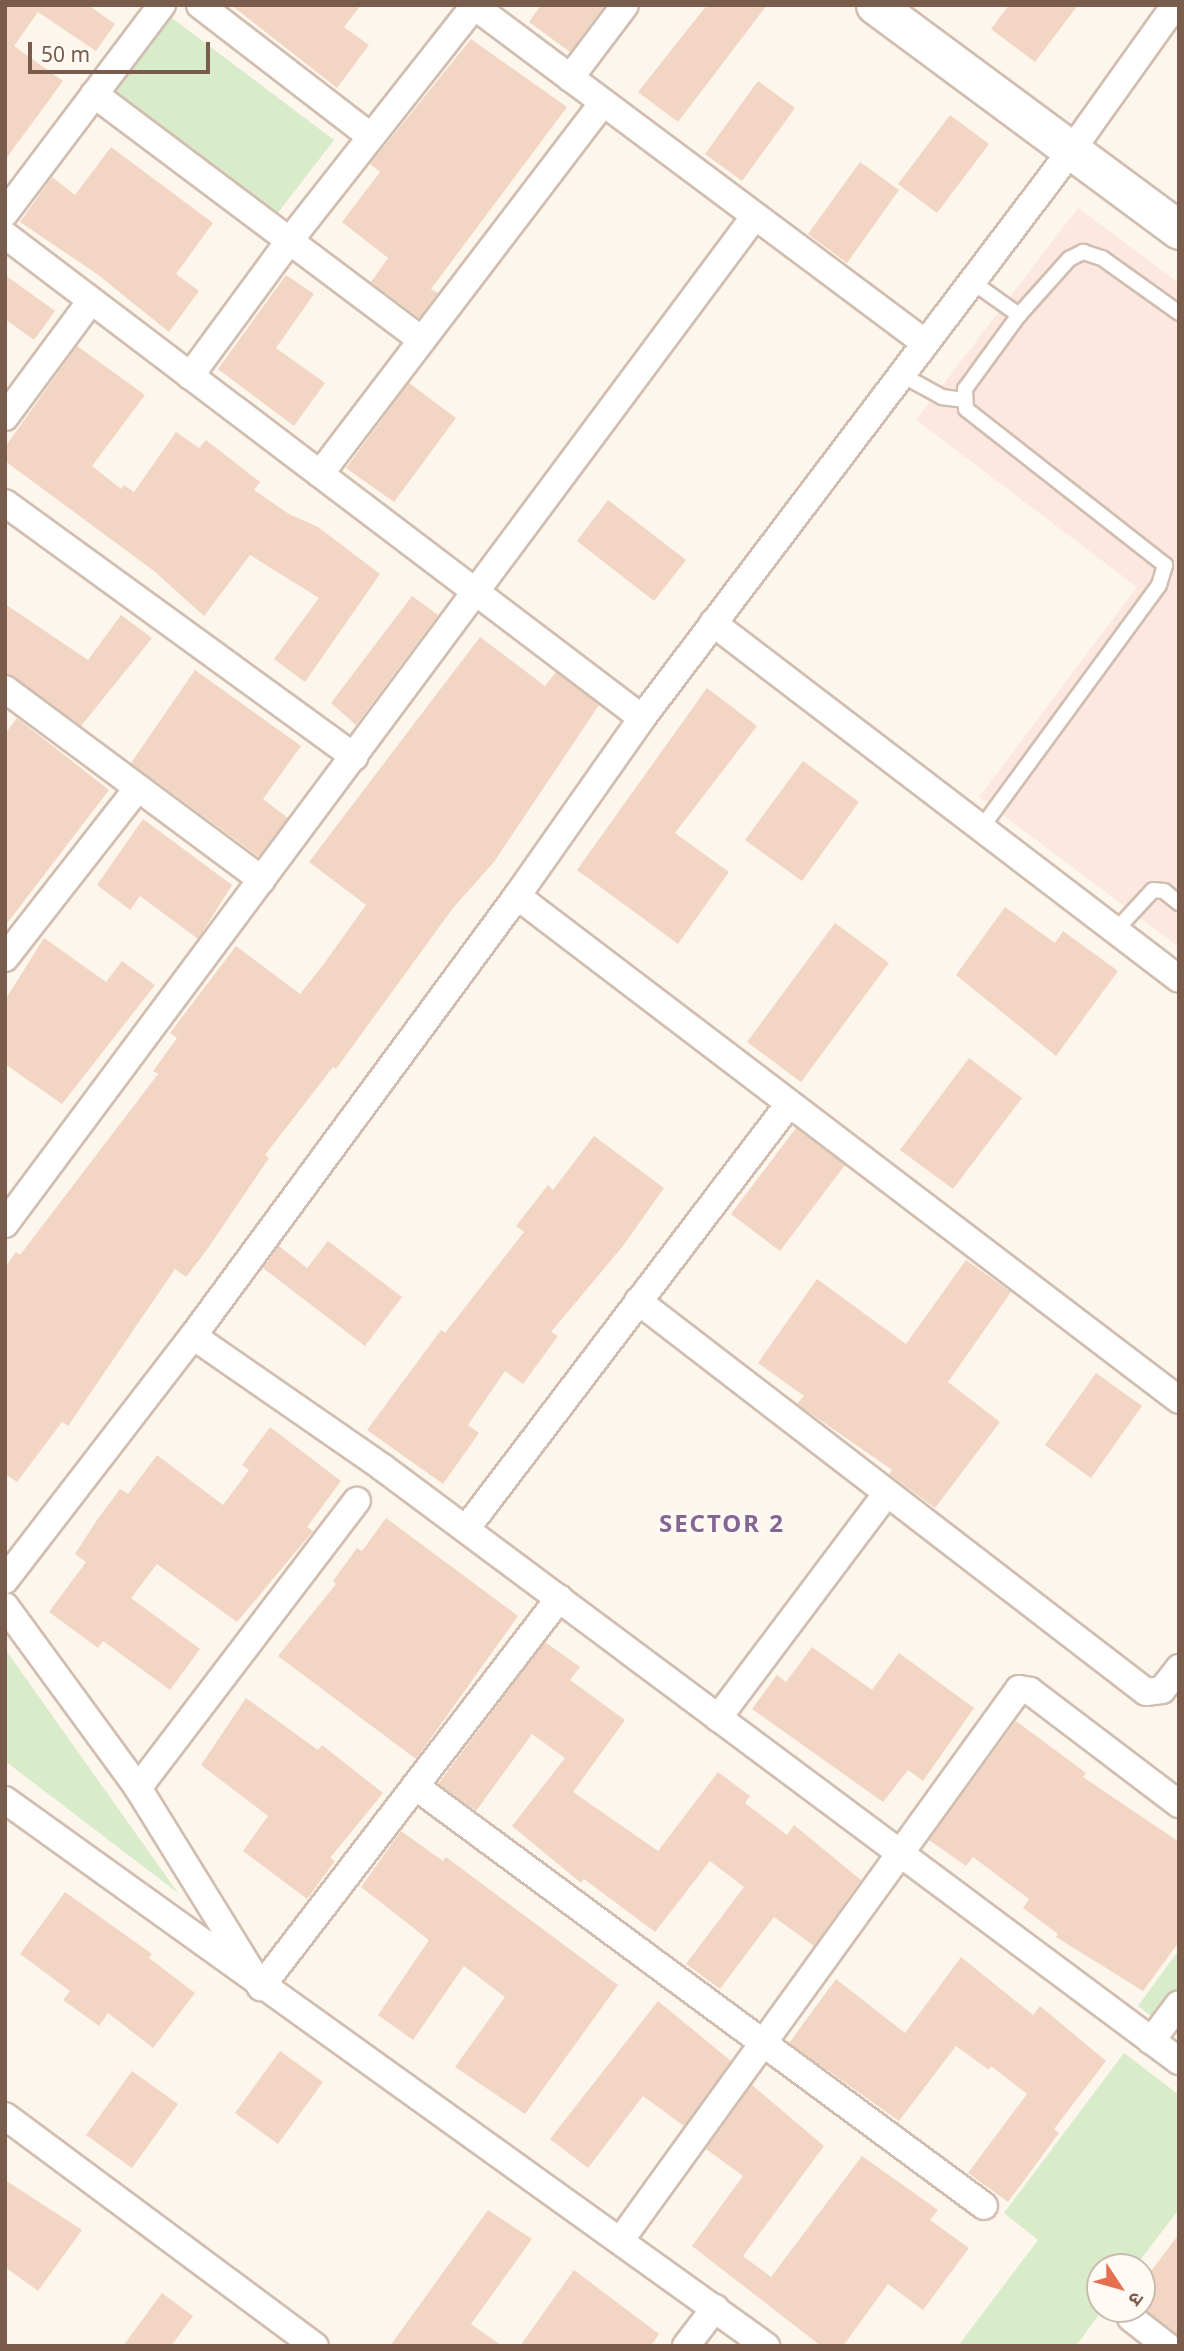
<!DOCTYPE html>
<meta charset="utf-8">
<style>
body{margin:0}
#map{position:relative;width:1184px;height:2351px;overflow:hidden;background:#fdf6ec;font-family:"Noto Sans","Noto Sans Devanagari",sans-serif}
div>[style]{position:absolute}
[style*='--x']{left:calc(var(--x)*1px);top:calc(var(--y)*1px);width:calc(var(--w)*1px);rotate:calc(var(--a)*1deg)}
.commercial>*{inset:0;background:#fde8e0}
.green>*{inset:0;background:#d8ecc9}
.building>*{inset:0;background:#f3d5c3}
.roads{filter:drop-shadow(2px 0 #d1beb0) drop-shadow(-2px 0 #d1beb0) drop-shadow(0 2px #d1beb0) drop-shadow(0 -2px #d1beb0)}
.lane>*{height:14px;margin:-7px;padding:0 7px;transform-origin:7px;border-radius:7px;background:#fff}
.street>*{height:26px;margin:-13px;padding:0 13px;transform-origin:13px;border-radius:13px;background:#fff}
.secondary>*{height:37px;margin:-18.5px;padding:0 18.5px;transform-origin:18.5px;border-radius:18.5px;background:#fff}
span{translate:-50% -50%;white-space:nowrap;text-align:center;line-height:1.15;-webkit-text-stroke:5px #fffaf3;paint-order:stroke}
.district-label{font-size:24px;color:#846695;font-weight:700;letter-spacing:2px}
.frame{position:absolute;inset:0;border:7px solid #7a5c4d;pointer-events:none}
.north{position:absolute;left:1086px;top:2253px;width:70px;height:70px;box-sizing:border-box;background:#fffaf3;border:2px solid #cabbb1;border-radius:50%;rotate:126deg;font-size:19px;font-weight:700;line-height:28px;text-align:center;color:#7a5c4d}
.north::after{content:'';display:block;margin:auto;width:24px;height:32px;background:#e76f51;clip-path:polygon(50% 0,100% 100%,50% 72%,0 100%)}
.scale{position:absolute;left:28px;top:42px;width:182px;height:32px;box-sizing:border-box;border:4px solid #7a5c4d;border-top:0;padding-left:9px;font-size:21px;line-height:24px;white-space:nowrap;color:#7a5c4d;-webkit-text-stroke:5px #fffaf3;paint-order:stroke}
</style>
<div id="map">
<div class="commercial">
<i style="clip-path:polygon(1078px 208px,1179px 283px,1179px 947px,979px 797px,1137px 587px,916px 420px)"></i>
</div>
<div class="green">
<i style="clip-path:polygon(168px 15px,334px 140px,277px 214px,112px 89px)"></i>
<i style="clip-path:polygon(5px 1649px,178px 1893px,5px 1761px)"></i>
<i style="clip-path:polygon(1179px 1950px,1179px 2037px,1138px 2006px)"></i>
<i style="clip-path:polygon(1124px 2053px,1179px 2095px,1179px 2209px,1135px 2267px,1100px 2267px,1103px 2309px,1076px 2346px,958px 2346px,1038px 2240px,1004px 2213px)"></i>
</div>
<div class="building">
<i style="clip-path:polygon(5px 5px,88px 5px,115px 24px,96px 51px,38px 12px,14px 46px,63px 81px,5px 160px)"></i>
<i style="clip-path:polygon(231px 5px,361px 5px,344px 27px,369px 45px,337px 88px)"></i>
<i style="clip-path:polygon(541px 5px,605px 5px,570px 52px,529px 22px)"></i>
<i style="clip-path:polygon(707px 5px,767px 5px,678px 122px,638px 92px)"></i>
<i style="clip-path:polygon(1009px 5px,1078px 5px,1035px 62px,991px 29px)"></i>
<i style="clip-path:polygon(471px 39px,567px 107px,431px 289px,438px 293px,419px 318px,371px 282px,388px 258px,342px 222px,380px 172px,370px 164px)"></i>
<i style="clip-path:polygon(758px 81px,795px 108px,742px 181px,705px 154px)"></i>
<i style="clip-path:polygon(950px 115px,989px 144px,937px 213px,898px 184px)"></i>
<i style="clip-path:polygon(111px 147px,213px 223px,176px 274px,199px 291px,169px 332px,97px 274px,20px 222px,52px 177px,75px 195px)"></i>
<i style="clip-path:polygon(860px 162px,899px 190px,847px 263px,808px 234px)"></i>
<i style="clip-path:polygon(5px 275px,55px 311px,34px 340px,5px 319px)"></i>
<i style="clip-path:polygon(286px 275px,314px 294px,276px 348px,325px 383px,294px 426px,218px 369px)"></i>
<i style="clip-path:polygon(77px 346px,145px 395px,92px 466px,121px 489px,124px 485px,134px 492px,176px 432px,199px 448px,206px 440px,260px 482px,254px 490px,289px 514px,318px 527px,380px 574px,305px 682px,274px 659px,319px 598px,250px 555px,204px 616px,154px 571px,5px 461px,5px 447px)"></i>
<i style="clip-path:polygon(409px 383px,456px 418px,394px 502px,346px 468px)"></i>
<i style="clip-path:polygon(608px 500px,686px 560px,654px 601px,577px 541px)"></i>
<i style="clip-path:polygon(412px 596px,438px 615px,356px 725px,331px 703px)"></i>
<i style="clip-path:polygon(5px 604px,88px 660px,121px 615px,152px 638px,81px 726px,5px 673px)"></i>
<i style="clip-path:polygon(480px 637px,545px 686px,556px 672px,599px 705px,494px 862px,453px 908px,336px 1069px,333px 1067px,265px 1155px,269px 1158px,206px 1251px,186px 1277px,175px 1269px,68px 1426px,62px 1422px,17px 1482px,5px 1474px,5px 1267px,16px 1252px,20px 1255px,158px 1074px,153px 1071px,177px 1038px,170px 1033px,236px 946px,300px 994px,323px 965px,366px 905px,309px 862px)"></i>
<i style="clip-path:polygon(195px 670px,301px 746px,263px 799px,288px 818px,259px 857px,131px 763px)"></i>
<i style="clip-path:polygon(707px 688px,757px 726px,675px 833px,729px 872px,678px 944px,577px 870px)"></i>
<i style="clip-path:polygon(17px 718px,109px 790px,5px 926px,5px 734px)"></i>
<i style="clip-path:polygon(803px 761px,859px 802px,802px 881px,745px 840px)"></i>
<i style="clip-path:polygon(143px 819px,232px 885px,198px 939px,140px 896px,130px 910px,97px 885px)"></i>
<i style="clip-path:polygon(1005px 907px,1055px 943px,1063px 931px,1118px 971px,1056px 1056px,956px 975px)"></i>
<i style="clip-path:polygon(835px 923px,889px 963px,801px 1082px,747px 1042px)"></i>
<i style="clip-path:polygon(44px 938px,106px 982px,122px 961px,155px 985px,62px 1104px,5px 1064px,5px 1000px)"></i>
<i style="clip-path:polygon(969px 1058px,1022px 1098px,953px 1189px,900px 1150px)"></i>
<i style="clip-path:polygon(796px 1128px,845px 1165px,780px 1251px,731px 1214px)"></i>
<i style="clip-path:polygon(594px 1136px,664px 1188px,623px 1246px,551px 1332px,558px 1336px,523px 1384px,505px 1371px,468px 1425px,479px 1433px,443px 1484px,367px 1430px,441px 1330px,445px 1333px,524px 1232px,516px 1226px,548px 1185px,553px 1190px)"></i>
<i style="clip-path:polygon(328px 1241px,402px 1297px,365px 1346px,263px 1268px,279px 1246px,307px 1268px)"></i>
<i style="clip-path:polygon(966px 1260px,1011px 1292px,948px 1382px,1000px 1422px,935px 1508px,889px 1474px,892px 1470px,797px 1404px,804px 1396px,758px 1363px,817px 1279px,906px 1344px)"></i>
<i style="clip-path:polygon(1096px 1373px,1142px 1406px,1091px 1478px,1045px 1445px)"></i>
<i style="clip-path:polygon(270px 1427px,341px 1481px,307px 1527px,313px 1531px,237px 1622px,157px 1564px,131px 1598px,200px 1649px,170px 1690px,103px 1641px,98px 1648px,49px 1612px,86px 1562px,75px 1554px,97px 1520px,120px 1489px,128px 1494px,157px 1455px,223px 1505px,249px 1470px,242px 1465px)"></i>
<i style="clip-path:polygon(386px 1518px,518px 1616px,416px 1759px,278px 1656px,336px 1584px,333px 1581px,357px 1548px,362px 1551px)"></i>
<i style="clip-path:polygon(545px 1642px,580px 1667px,570px 1680px,625px 1720px,573px 1792px,658px 1851px,718px 1772px,750px 1796px,745px 1803px,787px 1835px,794px 1825px,861px 1880px,814px 1946px,774px 1917px,720px 1989px,686px 1964px,744px 1887px,710px 1861px,655px 1932px,584px 1879px,581px 1883px,512px 1826px,565px 1758px,532px 1734px,476px 1811px,438px 1784px)"></i>
<i style="clip-path:polygon(812px 1647px,872px 1690px,899px 1653px,974px 1708px,923px 1781px,908px 1770px,883px 1802px,752px 1709px,777px 1675px,786px 1682px)"></i>
<i style="clip-path:polygon(246px 1698px,318px 1750px,322px 1745px,383px 1793px,330px 1858px,335px 1861px,307px 1899px,243px 1851px,268px 1816px,201px 1765px)"></i>
<i style="clip-path:polygon(1016px 1721px,1086px 1773px,1083px 1777px,1179px 1842px,1179px 1942px,1143px 1991px,1056px 1937px,1058px 1934px,1023px 1908px,1029px 1899px,973px 1857px,966px 1866px,929px 1840px)"></i>
<i style="clip-path:polygon(401px 1831px,443px 1861px,446px 1857px,618px 1985px,525px 2114px,455px 2067px,505px 1997px,464px 1966px,413px 2040px,378px 2015px,429px 1940px,361px 1887px)"></i>
<i style="clip-path:polygon(65px 1892px,152px 1954px,149px 1958px,195px 1993px,153px 2048px,108px 2013px,99px 2026px,63px 2000px,70px 1991px,20px 1954px)"></i>
<i style="clip-path:polygon(961px 1957px,1033px 2015px,1040px 2006px,1106px 2061px,1054px 2129px,1059px 2133px,1008px 2202px,968px 2173px,1027px 2094px,991px 2066px,989px 2070px,956px 2046px,899px 2121px,789px 2043px,836px 1979px,905px 2033px)"></i>
<i style="clip-path:polygon(658px 2001px,731px 2061px,684px 2126px,643px 2096px,588px 2168px,550px 2139px)"></i>
<i style="clip-path:polygon(280px 2051px,323px 2082px,278px 2144px,235px 2113px)"></i>
<i style="clip-path:polygon(132px 2071px,178px 2104px,132px 2168px,86px 2135px)"></i>
<i style="clip-path:polygon(752px 2085px,824px 2146px,743px 2256px,771px 2277px,862px 2156px,938px 2210px,930px 2220px,969px 2248px,923px 2310px,888px 2284px,843px 2346px,821px 2346px,692px 2246px,743px 2176px,706px 2149px)"></i>
<i style="clip-path:polygon(5px 2180px,82px 2230px,38px 2291px,5px 2267px)"></i>
<i style="clip-path:polygon(488px 2210px,532px 2239px,471px 2324px,502px 2346px,390px 2346px)"></i>
<i style="clip-path:polygon(1179px 2234px,1179px 2336px,1142px 2307px,1142px 2283px)"></i>
<i style="clip-path:polygon(574px 2270px,659px 2334px,651px 2346px,520px 2346px)"></i>
<i style="clip-path:polygon(162px 2293px,193px 2316px,171px 2346px,123px 2346px)"></i>
</div>
<div class="roads">
<div class="lane">
<i style="--x:971;--y:281;--w:59;--a:35.3"></i>
<i style="--x:902;--y:375;--w:46;--a:28.8"></i>
<i style="--x:942;--y:397;--w:21;--a:8"></i>
<i style="--x:982;--y:827;--w:300;--a:-53.8"></i>
<i style="--x:1159;--y:585;--w:21;--a:-73"></i>
<i style="--x:1165;--y:565;--w:253;--a:-141.9"></i>
<i style="--x:966;--y:409;--w:20;--a:-93"></i>
<i style="--x:965;--y:389;--w:92;--a:-53.9"></i>
<i style="--x:1019;--y:315;--w:75;--a:-48.2"></i>
<i style="--x:1069;--y:259;--w:16;--a:-27"></i>
<i style="--x:1083;--y:252;--w:20;--a:18"></i>
<i style="--x:1102;--y:258;--w:95;--a:35.5"></i>
<i style="--x:1116;--y:930;--w:54;--a:-47.2"></i>
<i style="--x:1153;--y:890;--w:11;--a:5"></i>
<i style="--x:1164;--y:891;--w:19;--a:39"></i>
</div>
<div class="street">
<i style="--x:200;--y:5;--w:215;--a:37.6"></i>
<i style="--x:473;--y:5;--w:563;--a:36.77"></i>
<i style="--x:570;--y:78;--w:91;--a:-53"></i>
<i style="--x:94;--y:94;--w:410;--a:36.9"></i>
<i style="--x:5;--y:213;--w:261;--a:-53"></i>
<i style="--x:5;--y:235;--w:799;--a:37.17"></i>
<i style="--x:190;--y:376;--w:169;--a:-53.7"></i>
<i style="--x:290;--y:240;--w:298;--a:-51.8"></i>
<i style="--x:5;--y:417;--w:143;--a:-53.5"></i>
<i style="--x:320;--y:474;--w:467;--a:-52.7"></i>
<i style="--x:5;--y:503;--w:432;--a:36"></i>
<i style="--x:713;--y:623;--w:586;--a:37.38"></i>
<i style="--x:5;--y:689;--w:320;--a:36.6"></i>
<i style="--x:517;--y:896;--w:832;--a:37.28"></i>
<i style="--x:5;--y:958;--w:216;--a:-52"></i>
<i style="--x:5;--y:1224;--w:1256;--a:-53.35"></i>
<i style="--x:638;--y:1301;--w:641;--a:37.58"></i>
<i style="--x:1146;--y:1692;--w:16;--a:-7"></i>
<i style="--x:1162;--y:1690;--w:28;--a:-52"></i>
<i style="--x:193;--y:1336;--w:230;--a:34.7"></i>
<i style="--x:382;--y:1467;--w:994;--a:36.7"></i>
<i style="--x:466;--y:1529;--w:534;--a:-52.77"></i>
<i style="--x:5;--y:1580;--w:308;--a:-52.4"></i>
<i style="--x:193;--y:1336;--w:546;--a:-53.63"></i>
<i style="--x:517;--y:896;--w:218;--a:-54.9"></i>
<i style="--x:642;--y:718;--w:711;--a:-52.89"></i>
<i style="--x:1071;--y:151;--w:179;--a:-54.5"></i>
<i style="--x:5;--y:1606;--w:225;--a:53.8"></i>
<i style="--x:138;--y:1788;--w:234;--a:58.3"></i>
<i style="--x:261;--y:1987;--w:490;--a:-52.5"></i>
<i style="--x:718;--y:1718;--w:280;--a:-53.1"></i>
<i style="--x:415;--y:1786;--w:707;--a:36.43"></i>
<i style="--x:138;--y:1788;--w:361;--a:-52.7"></i>
<i style="--x:5;--y:1800;--w:937;--a:35.66"></i>
<i style="--x:1151;--y:2041;--w:46;--a:-52.9"></i>
<i style="--x:5;--y:2116;--w:386;--a:36.6"></i>
<i style="--x:620;--y:2241;--w:681;--a:-54.14"></i>
<i style="--x:1019;--y:1689;--w:11;--a:10"></i>
<i style="--x:1030;--y:1691;--w:187;--a:37.2"></i>
<i style="--x:1131;--y:2318;--w:46;--a:37.9"></i>
<i style="--x:686;--y:2346;--w:48;--a:-52.7"></i>
</div>
<div class="secondary">
<i style="--x:875;--y:5;--w:378;--a:36.5"></i>
</div>
</div>
<div class="district-label">
<span style="left:722px;top:1523px">SECTOR 2</span>
</div>
<div class="frame"></div>
<div class="north">उ</div>
<div class="scale">50 m</div>
</div>
